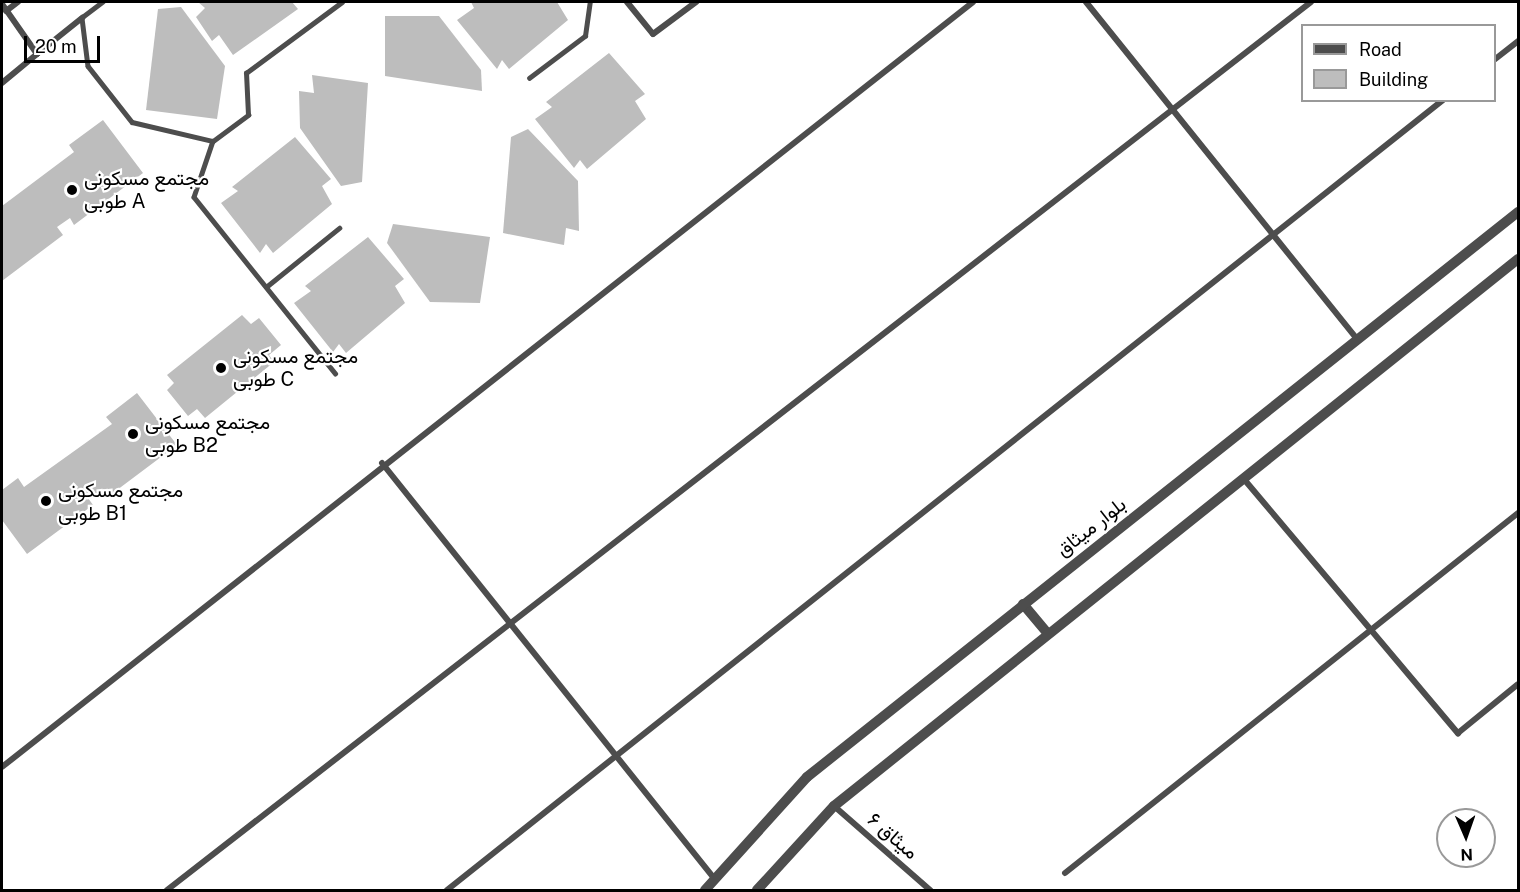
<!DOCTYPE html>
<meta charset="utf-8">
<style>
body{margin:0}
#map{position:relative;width:1520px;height:892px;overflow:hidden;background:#fff;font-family:"Public Sans",Vazirmatn,sans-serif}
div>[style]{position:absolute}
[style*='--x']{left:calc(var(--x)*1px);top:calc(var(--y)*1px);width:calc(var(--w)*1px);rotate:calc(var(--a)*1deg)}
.building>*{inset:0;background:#bdbdbd}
.service>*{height:4.5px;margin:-2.25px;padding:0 2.25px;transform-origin:2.25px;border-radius:2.25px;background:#4d4d4d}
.minor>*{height:6px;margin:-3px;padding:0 3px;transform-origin:3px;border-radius:3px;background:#4d4d4d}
.tertiary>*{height:10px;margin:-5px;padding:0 5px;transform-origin:5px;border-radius:5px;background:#4d4d4d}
.dots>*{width:16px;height:16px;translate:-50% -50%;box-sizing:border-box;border:3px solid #fff;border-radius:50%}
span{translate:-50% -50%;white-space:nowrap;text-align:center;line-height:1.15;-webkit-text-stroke:4.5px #fff;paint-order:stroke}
.poi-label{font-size:20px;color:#000}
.left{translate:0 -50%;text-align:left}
.street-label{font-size:20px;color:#000}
.frame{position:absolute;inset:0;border:3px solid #000;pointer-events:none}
.legend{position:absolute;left:1301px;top:24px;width:195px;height:78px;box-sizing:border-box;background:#fff;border:2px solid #999;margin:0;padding:8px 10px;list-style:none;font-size:18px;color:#000}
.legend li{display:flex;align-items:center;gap:12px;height:30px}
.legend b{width:30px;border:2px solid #999}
.north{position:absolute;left:1436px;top:808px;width:60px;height:60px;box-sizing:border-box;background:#fff;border:2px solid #999;border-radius:50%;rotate:178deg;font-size:16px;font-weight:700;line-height:24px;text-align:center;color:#000}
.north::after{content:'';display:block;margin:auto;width:21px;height:27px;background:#000;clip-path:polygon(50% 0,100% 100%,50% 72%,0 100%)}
.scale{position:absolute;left:24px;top:36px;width:76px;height:27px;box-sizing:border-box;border:3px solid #000;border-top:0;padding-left:8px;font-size:18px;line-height:21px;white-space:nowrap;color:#000;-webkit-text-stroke:4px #fff;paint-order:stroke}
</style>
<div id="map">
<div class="building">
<i style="clip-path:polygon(198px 2px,292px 2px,298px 9px,233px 55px,219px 35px,212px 41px,196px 17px,205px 8px)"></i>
<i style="clip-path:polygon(471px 2px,557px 2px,568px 20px,509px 69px,502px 60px,497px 69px,457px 20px,474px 8px)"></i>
<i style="clip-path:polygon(181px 7px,225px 66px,217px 119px,146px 110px,158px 9px)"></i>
<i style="clip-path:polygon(385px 16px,439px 16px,481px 70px,482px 91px,385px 76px)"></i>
<i style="clip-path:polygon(609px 53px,645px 94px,635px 101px,646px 119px,587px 169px,580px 160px,574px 168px,535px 119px,552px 107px,546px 102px)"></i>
<i style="clip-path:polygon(312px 75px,368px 83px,362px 182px,341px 186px,300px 128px,299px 91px,314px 93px)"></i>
<i style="clip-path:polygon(103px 120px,143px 173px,74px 225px,70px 218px,57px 227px,63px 235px,2px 281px,2px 206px,74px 152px,69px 145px)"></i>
<i style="clip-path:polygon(528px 129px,578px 181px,579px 231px,566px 228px,564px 245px,503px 233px,511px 137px)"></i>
<i style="clip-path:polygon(295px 137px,331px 179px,322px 186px,332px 204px,273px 253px,266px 244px,260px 253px,221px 203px,238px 191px,232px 187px)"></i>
<i style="clip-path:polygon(393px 224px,490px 237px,480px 303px,430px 302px,387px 243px)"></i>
<i style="clip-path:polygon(368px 237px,404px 279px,395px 286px,405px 303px,346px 353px,339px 344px,333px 352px,294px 303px,311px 291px,305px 286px)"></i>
<i style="clip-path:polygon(242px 315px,251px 324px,259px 318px,281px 345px,269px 355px,274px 362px,205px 418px,197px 409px,188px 416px,167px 390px,174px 383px,167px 375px)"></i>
<i style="clip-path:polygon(137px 393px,177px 445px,109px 496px,104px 489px,88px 498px,93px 505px,27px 554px,2px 520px,2px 490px,18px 478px,24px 487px,112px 424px,106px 417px)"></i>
</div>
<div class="service">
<i style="--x:103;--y:2;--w:26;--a:143"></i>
<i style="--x:82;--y:18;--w:48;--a:82.9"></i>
<i style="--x:88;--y:66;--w:71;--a:51.8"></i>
<i style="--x:132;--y:122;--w:83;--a:13.2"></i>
<i style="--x:213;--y:141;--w:59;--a:108.7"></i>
<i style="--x:194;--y:197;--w:226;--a:51.3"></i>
<i style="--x:529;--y:78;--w:70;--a:-36.9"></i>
<i style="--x:585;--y:36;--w:34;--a:-82"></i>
<i style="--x:213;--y:141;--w:44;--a:-36.6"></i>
<i style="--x:248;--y:115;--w:42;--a:-92.7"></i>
<i style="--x:246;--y:73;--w:119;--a:-36.5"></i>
<i style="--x:266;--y:287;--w:94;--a:-38.9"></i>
</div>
<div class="minor">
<i style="--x:627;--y:2;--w:41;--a:50.9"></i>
<i style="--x:653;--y:34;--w:54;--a:-36.7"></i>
<i style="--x:1086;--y:2;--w:432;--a:51.2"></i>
<i style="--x:2;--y:4;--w:61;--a:55"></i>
<i style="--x:37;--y:54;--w:45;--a:140.4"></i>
<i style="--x:6;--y:11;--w:15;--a:-37"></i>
<i style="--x:37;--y:54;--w:58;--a:-38.7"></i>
<i style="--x:1494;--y:60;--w:31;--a:-38"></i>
<i style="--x:382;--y:463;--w:530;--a:51.36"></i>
<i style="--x:1243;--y:478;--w:334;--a:49.9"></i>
<i style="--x:1458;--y:733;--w:77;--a:-39.2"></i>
<i style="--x:2;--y:767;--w:1236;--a:-38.23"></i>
<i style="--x:834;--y:806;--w:128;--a:41.2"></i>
<i style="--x:1065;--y:873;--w:579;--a:-38.47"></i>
<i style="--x:167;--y:890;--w:1448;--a:-37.82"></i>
<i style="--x:447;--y:890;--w:1271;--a:-38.42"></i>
</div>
<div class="tertiary">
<i style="--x:1023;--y:604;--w:38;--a:50"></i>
<i style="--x:705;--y:890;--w:152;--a:-47.9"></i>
<i style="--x:807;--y:777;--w:908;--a:-38.47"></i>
<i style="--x:757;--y:890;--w:114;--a:-47.5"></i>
<i style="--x:834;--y:806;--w:876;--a:-38.65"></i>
</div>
<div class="dots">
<i style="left:72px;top:190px;background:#000"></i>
<i style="left:221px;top:368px;background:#000"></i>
<i style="left:133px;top:434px;background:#000"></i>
<i style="left:46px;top:501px;background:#000"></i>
</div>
<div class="poi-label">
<span class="left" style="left:84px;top:190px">مجتمع مسکونی<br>طوبی A</span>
<span class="left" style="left:233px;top:368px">مجتمع مسکونی<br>طوبی C</span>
<span class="left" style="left:145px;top:434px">مجتمع مسکونی<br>طوبی B2</span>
<span class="left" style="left:58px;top:502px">مجتمع مسکونی<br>طوبی B1</span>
</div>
<div class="street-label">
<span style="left:1091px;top:527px;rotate:-38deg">بلوار میثاق</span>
<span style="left:893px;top:836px;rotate:41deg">میثاق ۶</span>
</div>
<div class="frame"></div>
<ul class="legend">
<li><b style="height:8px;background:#4d4d4d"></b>Road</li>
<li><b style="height:16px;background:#bdbdbd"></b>Building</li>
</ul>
<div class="north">N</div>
<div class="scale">20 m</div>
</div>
